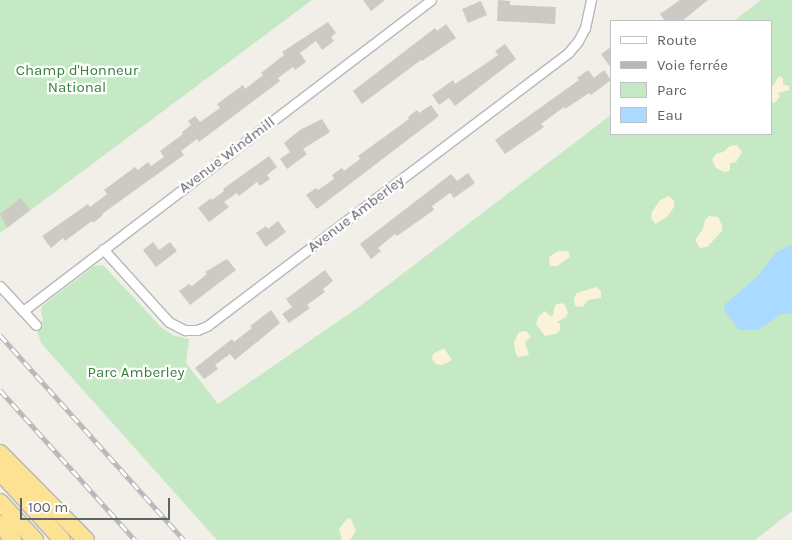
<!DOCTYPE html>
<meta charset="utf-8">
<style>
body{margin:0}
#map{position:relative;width:792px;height:540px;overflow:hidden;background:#f1efe8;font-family:Karla,sans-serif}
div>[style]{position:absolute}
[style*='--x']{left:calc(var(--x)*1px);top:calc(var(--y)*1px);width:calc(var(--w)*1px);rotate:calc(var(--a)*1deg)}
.green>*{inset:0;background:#c5e8c5}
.sand>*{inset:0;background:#fbf3d9}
.water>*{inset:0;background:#aadaff}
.building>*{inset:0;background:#cccac5}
.roads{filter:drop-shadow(1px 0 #b5b8bc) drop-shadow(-1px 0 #b5b8bc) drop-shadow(0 1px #b5b8bc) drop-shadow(0 -1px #b5b8bc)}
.street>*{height:9px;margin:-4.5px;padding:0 4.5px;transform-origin:4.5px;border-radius:4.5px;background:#fff}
.highway>*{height:16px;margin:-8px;padding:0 8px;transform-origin:8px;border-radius:8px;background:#fde293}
.rail>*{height:5px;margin-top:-2.5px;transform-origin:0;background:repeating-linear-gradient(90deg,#fff 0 9px,#b6b7b8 0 18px);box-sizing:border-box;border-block:1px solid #b6b7b8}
span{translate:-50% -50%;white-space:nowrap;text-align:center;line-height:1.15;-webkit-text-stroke:4.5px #fff;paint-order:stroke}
.park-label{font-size:15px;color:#348238}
.street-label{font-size:15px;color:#5f6368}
.legend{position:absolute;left:610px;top:20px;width:162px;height:115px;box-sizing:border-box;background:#fff;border:1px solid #bfc1c3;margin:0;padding:6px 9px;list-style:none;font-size:15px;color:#5f6368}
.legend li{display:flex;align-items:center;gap:10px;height:25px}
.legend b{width:25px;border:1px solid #bfc1c3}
.scale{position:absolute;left:20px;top:498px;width:150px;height:22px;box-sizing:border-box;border:2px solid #5f6368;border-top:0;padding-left:6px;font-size:15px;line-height:18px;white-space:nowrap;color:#5f6368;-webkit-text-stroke:4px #fff;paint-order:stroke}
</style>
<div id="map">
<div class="green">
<i style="clip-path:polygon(0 0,312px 0,0 233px)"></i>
<i style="clip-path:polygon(761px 0,792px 0,792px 511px,755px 540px,217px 540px,41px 343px,37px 330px,43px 320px,41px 313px,42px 306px,94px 266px,103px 265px,163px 329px,175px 336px,189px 339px,186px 363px,218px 404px,359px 307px,611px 115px,611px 134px,771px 134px,771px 21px,734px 21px)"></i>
</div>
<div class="sand">
<i style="clip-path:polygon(779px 76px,783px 78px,783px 84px,789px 86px,789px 90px,778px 93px,780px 97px,774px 103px,771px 101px,771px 89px)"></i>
<i style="clip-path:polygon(737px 145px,742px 152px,736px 162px,730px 163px,730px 171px,724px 172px,716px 168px,712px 160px,716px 154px,723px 152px,730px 146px)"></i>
<i style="clip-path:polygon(669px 196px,674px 201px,674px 207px,667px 217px,655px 224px,651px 218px,652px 212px,660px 200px)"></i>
<i style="clip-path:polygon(709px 216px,718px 217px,722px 225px,722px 231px,707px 247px,700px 248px,695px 240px,703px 229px,705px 220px)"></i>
<i style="clip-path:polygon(558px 251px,568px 251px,570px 257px,557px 266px,550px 266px,549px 257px)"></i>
<i style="clip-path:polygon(596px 287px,601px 291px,601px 298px,588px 300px,583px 307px,575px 306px,574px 298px,577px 293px)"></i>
<i style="clip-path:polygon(561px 303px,565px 305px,568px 313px,566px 317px,557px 322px,560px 324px,560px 330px,556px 334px,545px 336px,536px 324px,538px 317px,545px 311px,550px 316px,553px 315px,555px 305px)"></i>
<i style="clip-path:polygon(526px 331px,531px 337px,525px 342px,529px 355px,518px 357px,515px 351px,514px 342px,519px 332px)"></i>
<i style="clip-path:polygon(444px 348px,452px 360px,442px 365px,436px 364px,432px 359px,433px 354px)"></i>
<i style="clip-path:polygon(348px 518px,351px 519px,356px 531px,350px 540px,342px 540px,339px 529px)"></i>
</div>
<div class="water">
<i style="clip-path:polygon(792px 244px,792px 314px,781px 314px,759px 330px,739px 330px,724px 310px,725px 304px,756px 278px,776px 253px)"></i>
</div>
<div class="building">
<i style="clip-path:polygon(363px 0,385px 0,371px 11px)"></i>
<i style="clip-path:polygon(498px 0,510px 1px,510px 5px,556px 7px,555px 24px,497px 21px)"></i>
<i style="clip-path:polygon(680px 0,708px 0,682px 21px,665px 21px,660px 14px)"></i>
<i style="clip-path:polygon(481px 1px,487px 15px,468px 23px,462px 9px)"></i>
<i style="clip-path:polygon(328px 22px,336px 33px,331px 37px,334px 41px,322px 50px,316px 41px,300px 53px,306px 62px,295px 70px,293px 67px,278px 78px,280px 81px,199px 142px,197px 139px,181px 151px,184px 155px,102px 214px,103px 215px,93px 223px,92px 221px,65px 241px,63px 238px,51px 248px,42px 236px,88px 204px,90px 207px,107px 194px,104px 190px,135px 167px,138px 170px,148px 162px,151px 166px,164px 157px,160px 151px,183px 134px,182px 132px,191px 125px,188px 121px,195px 116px,200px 122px,220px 108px,217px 104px,243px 85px,245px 89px,263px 75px,261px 73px,284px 55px,282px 52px)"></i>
<i style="clip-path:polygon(446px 24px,456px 38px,422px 61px,421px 60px,362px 104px,353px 91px,435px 28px,437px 31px)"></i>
<i style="clip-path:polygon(505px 44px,516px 59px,455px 106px,449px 98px,439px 105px,432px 95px,453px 80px,455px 84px,481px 67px,498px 55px,495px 51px)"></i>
<i style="clip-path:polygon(611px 47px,611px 68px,601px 54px)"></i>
<i style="clip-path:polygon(588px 70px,594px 78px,604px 70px,611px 80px,591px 95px,589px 93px,565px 109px,564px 107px,541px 124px,544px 127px,505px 154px,495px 140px,579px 80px,577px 78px)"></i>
<i style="clip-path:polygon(431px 105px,439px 116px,317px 209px,306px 195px,316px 188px,318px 190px,334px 179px,332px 175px,342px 168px,344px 171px,360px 159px,358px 156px,409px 119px,408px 117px,417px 110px,419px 113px)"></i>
<i style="clip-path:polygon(322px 119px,330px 132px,303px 149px,307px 154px,287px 169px,280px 159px,290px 152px,284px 143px,300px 130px)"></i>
<i style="clip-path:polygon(269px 156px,277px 167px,267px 175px,270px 179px,260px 186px,257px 182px,239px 196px,237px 193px,224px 202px,229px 207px,209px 222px,198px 208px,211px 198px,212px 200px,224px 191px,223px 189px)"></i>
<i style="clip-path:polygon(468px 173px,475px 183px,454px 198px,450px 193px,432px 206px,434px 210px,397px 236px,395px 234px,378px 248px,381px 251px,371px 259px,360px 244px,451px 174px,457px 181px)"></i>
<i style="clip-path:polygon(21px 198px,30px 210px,7px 228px,0 214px)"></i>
<i style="clip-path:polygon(278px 221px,286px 232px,266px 247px,256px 233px,266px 226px,268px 229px)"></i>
<i style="clip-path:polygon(153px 242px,159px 250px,170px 242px,177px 251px,156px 267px,143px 250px)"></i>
<i style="clip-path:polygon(227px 259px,236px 270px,190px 305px,179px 291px,189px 284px,192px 286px,207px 274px,205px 272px)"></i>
<i style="clip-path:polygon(325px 270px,333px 281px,323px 289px,325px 292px,307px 305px,310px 308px,289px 323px,282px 314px,292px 307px,286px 299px)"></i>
<i style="clip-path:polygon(271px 310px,280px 323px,235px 360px,230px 354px,215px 365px,218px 369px,204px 379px,195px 368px,232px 339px,234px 342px,252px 328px,250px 326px)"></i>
</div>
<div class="roads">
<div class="street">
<i style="--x:103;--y:249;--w:98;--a:47.9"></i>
<i style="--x:169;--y:322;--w:18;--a:27"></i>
<i style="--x:185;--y:330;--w:12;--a:0"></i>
<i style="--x:197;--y:330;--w:11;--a:-22"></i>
<i style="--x:207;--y:326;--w:453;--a:-37.1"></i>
<i style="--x:568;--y:53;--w:16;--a:-50"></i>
<i style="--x:578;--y:41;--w:15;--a:-62"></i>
<i style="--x:585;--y:28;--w:29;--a:-78"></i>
<i style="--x:0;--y:286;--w:53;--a:47.3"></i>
<i style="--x:23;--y:311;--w:513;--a:-37.32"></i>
</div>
<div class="highway">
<i style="--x:0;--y:453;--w:122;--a:45.3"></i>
<i style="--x:0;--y:472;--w:92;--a:47.6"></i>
<i style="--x:0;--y:502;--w:52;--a:47.4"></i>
<i style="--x:0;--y:524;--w:21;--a:51"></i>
</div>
</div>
<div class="rail">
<i style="--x:0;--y:335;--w:275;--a:48.1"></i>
<i style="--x:0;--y:390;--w:202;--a:48"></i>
</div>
<div class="park-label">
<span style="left:77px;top:79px">Champ d'Honneur<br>National</span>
<span style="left:136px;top:373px">Parc Amberley</span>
</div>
<div class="street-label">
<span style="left:227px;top:155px;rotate:-37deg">Avenue Windmill</span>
<span style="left:356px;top:214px;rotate:-37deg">Avenue Amberley</span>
</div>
<ul class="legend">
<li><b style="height:6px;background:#fff"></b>Route</li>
<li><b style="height:6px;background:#b6b7b8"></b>Voie ferrée</li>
<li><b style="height:14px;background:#c5e8c5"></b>Parc</li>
<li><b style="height:14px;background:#aadaff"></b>Eau</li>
</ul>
<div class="scale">100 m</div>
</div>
